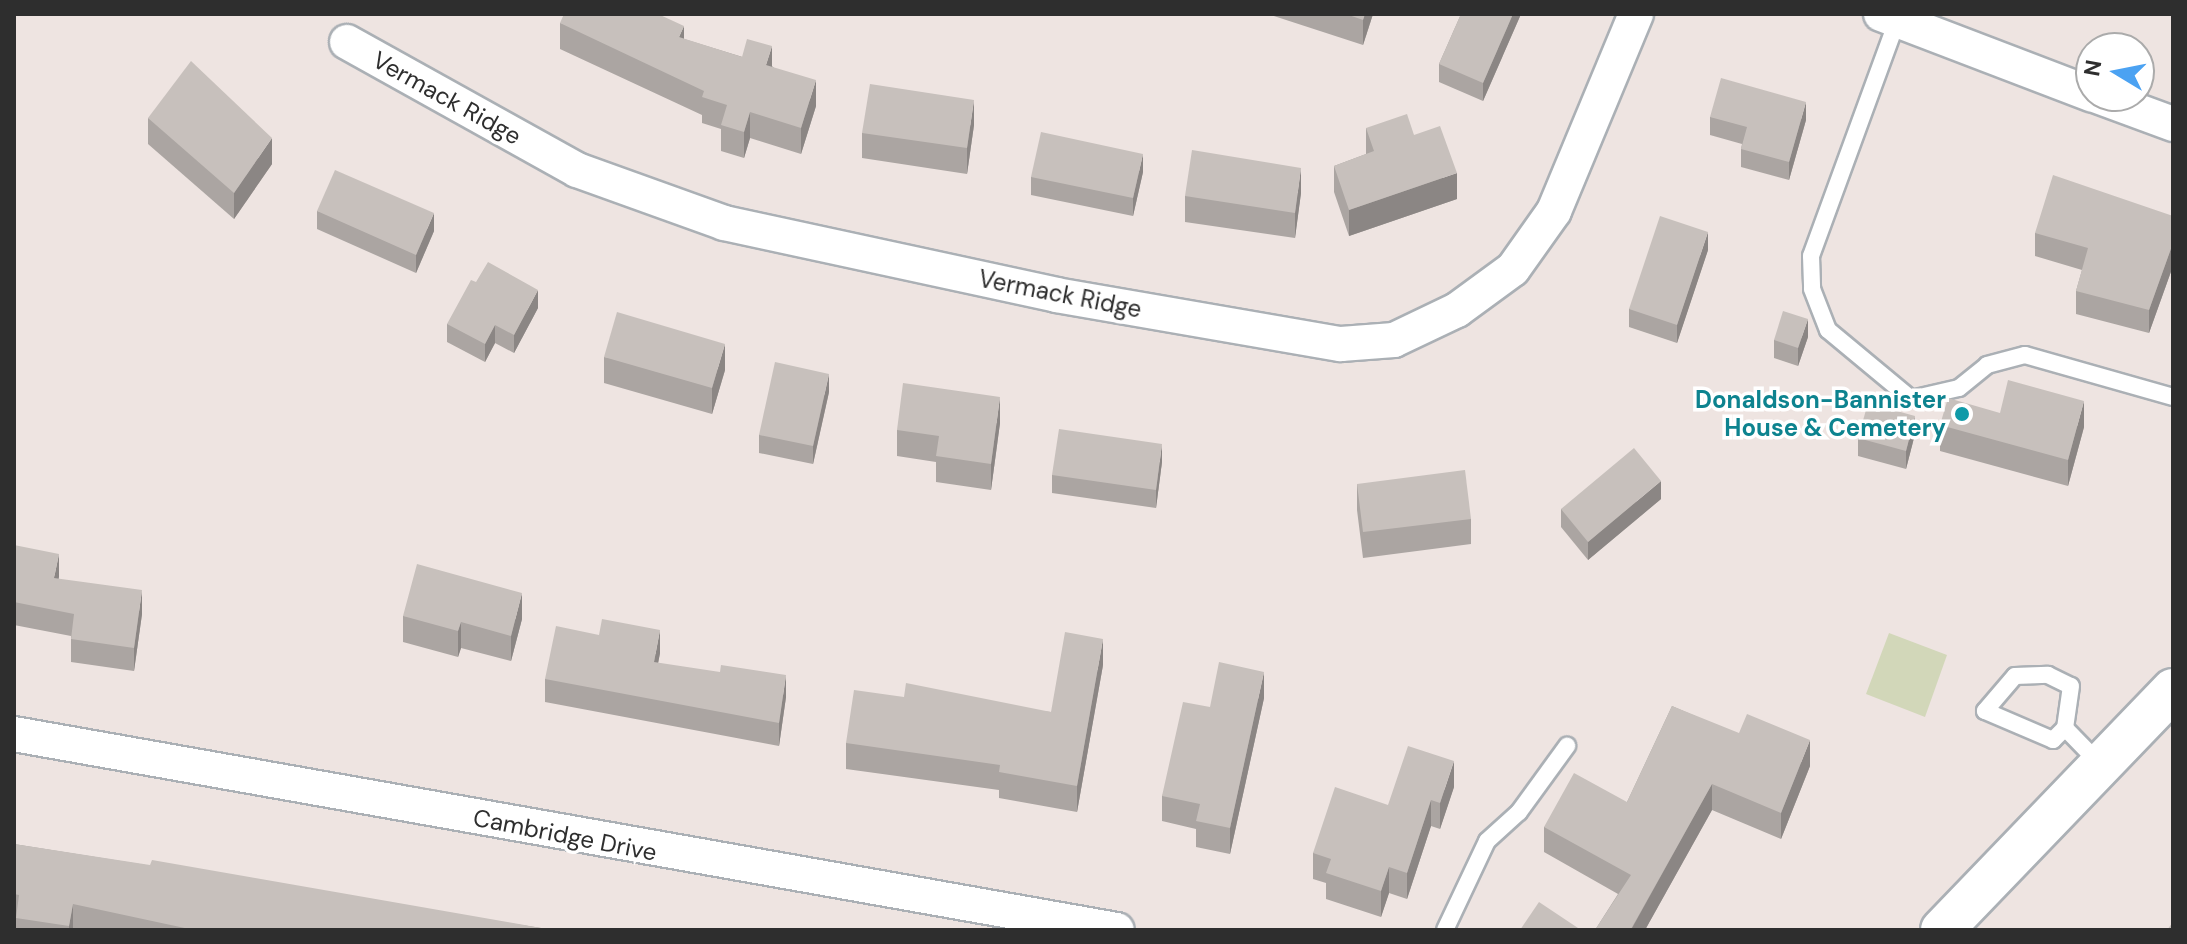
<!DOCTYPE html>
<style>
body{margin:0}
#map{position:relative;width:2187px;height:944px;overflow:hidden;background:#eee4e1;font-family:"DM Sans",sans-serif}
div>[style]{position:absolute}
[style*='--x']{left:calc(var(--x)*1px);top:calc(var(--y)*1px);width:calc(var(--w)*1px);rotate:calc(var(--a)*1deg)}
.cemetery>*{inset:0;background:#d2d7b9}
.roads{filter:drop-shadow(2px 0 #abb0b5) drop-shadow(-2px 0 #abb0b5) drop-shadow(0 2px #abb0b5) drop-shadow(0 -2px #abb0b5)}
.service>*{height:16px;margin:-8px;padding:0 8px;transform-origin:8px;border-radius:8px;background:#fff}
.minor>*{height:34px;margin:-17px;padding:0 17px;transform-origin:17px;border-radius:17px;background:#fff}
.tertiary>*{height:42px;margin:-21px;padding:0 21px;transform-origin:21px;border-radius:21px;background:#fff}
.wall>*{inset:0;background:#aba5a2}
.shaded-wall>*{inset:0;background:#8b8684}
.building>*{inset:0;background:#c7c0bc}
.dots>*{width:22px;height:22px;translate:-50% -50%;box-sizing:border-box;border:4px solid #fff;border-radius:50%}
span{translate:-50% -50%;white-space:nowrap;text-align:center;line-height:1.15;-webkit-text-stroke:7px #fff;paint-order:stroke}
.street-label{font-size:24px;color:#2e2e2e}
.culture-label{font-size:24px;color:#0d838f;font-weight:700}
.right{translate:-100% -50%;text-align:right}
.frame{position:absolute;inset:0;border:16px solid #2e2e2e;pointer-events:none}
.north{position:absolute;left:2075px;top:32px;width:80px;height:80px;box-sizing:border-box;background:#fff;border:2px solid #ababab;border-radius:50%;rotate:280deg;font-size:22px;font-weight:700;line-height:32px;text-align:center;color:#2e2e2e}
.north::after{content:'';display:block;margin:auto;width:28px;height:36px;background:#4ba2f2;clip-path:polygon(50% 0,100% 100%,50% 72%,0 100%)}
</style>
<div id="map">
<div class="cemetery">
<i style="clip-path:polygon(1889px 633px,1947px 655px,1925px 717px,1866px 694px)"></i>
</div>
<div class="roads">
<div class="service">
<i style="--x:1897;--y:21;--w:250;--a:110.1"></i>
<i style="--x:1811;--y:256;--w:33;--a:88"></i>
<i style="--x:1812;--y:289;--w:44;--a:68.7"></i>
<i style="--x:1828;--y:330;--w:108;--a:39.7"></i>
<i style="--x:1911;--y:399;--w:49;--a:-12.9"></i>
<i style="--x:1959;--y:388;--w:36;--a:-39"></i>
<i style="--x:1987;--y:365;--w:39;--a:-15"></i>
<i style="--x:2025;--y:355;--w:154;--a:15.8"></i>
<i style="--x:2065;--y:728;--w:17;--a:135"></i>
<i style="--x:2053;--y:740;--w:74;--a:-156.9"></i>
<i style="--x:1985;--y:711;--w:46;--a:-49.4"></i>
<i style="--x:2015;--y:676;--w:33;--a:-2"></i>
<i style="--x:2048;--y:675;--w:25;--a:26"></i>
<i style="--x:2071;--y:686;--w:42;--a:98.1"></i>
<i style="--x:2065;--y:728;--w:50;--a:45.8"></i>
<i style="--x:1445;--y:930;--w:98;--a:-64.7"></i>
<i style="--x:1487;--y:841;--w:43;--a:-42.2"></i>
<i style="--x:1519;--y:812;--w:82;--a:-54"></i>
</div>
<div class="minor">
<i style="--x:1881;--y:14;--w:225;--a:20.9"></i>
<i style="--x:347;--y:42;--w:263;--a:29.1"></i>
<i style="--x:577;--y:170;--w:156;--a:19.8"></i>
<i style="--x:724;--y:223;--w:340;--a:12.2"></i>
<i style="--x:1056;--y:295;--w:289;--a:9.8"></i>
<i style="--x:1341;--y:344;--w:53;--a:-4.3"></i>
<i style="--x:1394;--y:340;--w:70;--a:-25.5"></i>
<i style="--x:1457;--y:310;--w:69;--a:-36.2"></i>
<i style="--x:1513;--y:269;--w:71;--a:-54.7"></i>
<i style="--x:1554;--y:211;--w:213;--a:-67.4"></i>
<i style="--x:2097;--y:96;--w:81;--a:20.2"></i>
<i style="--x:14;--y:734;--w:1120;--a:10.08"></i>
</div>
<div class="tertiary">
<i style="--x:1942;--y:930;--w:333;--a:-46.1"></i>
</div>
</div>
<div class="wall">
<i style="clip-path:polygon(1268px 14px,1373px 14px,1363px 45px)"></i>
<i style="clip-path:polygon(1461px 14px,1521px 14px,1483px 101px,1439px 82px,1439px 64px)"></i>
<i style="clip-path:polygon(560px 23px,684px 39px,772px 66px,816px 106px,801px 154px,750px 138px,744px 158px,721px 151px,721px 129px,702px 123px,702px 115px,560px 49px)"></i>
<i style="clip-path:polygon(1710px 117px,1806px 120px,1789px 180px,1741px 167px,1741px 149px,1742px 144px,1710px 135px)"></i>
<i style="clip-path:polygon(148px 118px,272px 164px,234px 219px,148px 144px)"></i>
<i style="clip-path:polygon(974px 125px,967px 174px,862px 158px,862px 133px)"></i>
<i style="clip-path:polygon(1366px 128px,1414px 135px,1457px 199px,1349px 236px,1334px 192px,1334px 166px,1366px 154px)"></i>
<i style="clip-path:polygon(1143px 172px,1133px 216px,1031px 195px,1031px 177px)"></i>
<i style="clip-path:polygon(1301px 193px,1295px 238px,1185px 222px,1185px 196px)"></i>
<i style="clip-path:polygon(317px 211px,434px 231px,416px 273px,317px 229px)"></i>
<i style="clip-path:polygon(2173px 216px,2173px 266px,2149px 333px,2076px 314px,2076px 291px,2082px 270px,2035px 256px,2035px 233px)"></i>
<i style="clip-path:polygon(1708px 250px,1677px 343px,1629px 327px,1629px 309px)"></i>
<i style="clip-path:polygon(538px 308px,514px 353px,495px 343px,485px 362px,447px 342px,447px 324px)"></i>
<i style="clip-path:polygon(1808px 337px,1798px 366px,1774px 358px,1774px 340px)"></i>
<i style="clip-path:polygon(604px 357px,725px 370px,712px 414px,604px 383px)"></i>
<i style="clip-path:polygon(829px 392px,813px 464px,759px 453px,759px 435px)"></i>
<i style="clip-path:polygon(2000px 413px,2084px 427px,2068px 486px,1940px 451px,1940px 425px)"></i>
<i style="clip-path:polygon(1000px 423px,991px 490px,936px 482px,936px 462px,897px 456px,897px 430px)"></i>
<i style="clip-path:polygon(1915px 434px,1906px 469px,1858px 456px,1858px 438px)"></i>
<i style="clip-path:polygon(1162px 462px,1156px 508px,1052px 493px,1052px 475px)"></i>
<i style="clip-path:polygon(1357px 484px,1471px 519px,1471px 544px,1363px 558px,1357px 510px)"></i>
<i style="clip-path:polygon(1661px 499px,1588px 560px,1561px 527px,1561px 509px)"></i>
<i style="clip-path:polygon(14px 545px,59px 579px,142px 614px,134px 671px,71px 662px,71px 636px,14px 625px)"></i>
<i style="clip-path:polygon(403px 616px,522px 619px,511px 661px,461px 648px,458px 657px,403px 642px)"></i>
<i style="clip-path:polygon(660px 653px,658px 663px,786px 697px,779px 746px,545px 702px,545px 679px)"></i>
<i style="clip-path:polygon(1103px 665px,1077px 812px,999px 798px,999px 790px,846px 769px,846px 743px,904px 697px,1051px 712px)"></i>
<i style="clip-path:polygon(1264px 698px,1230px 854px,1196px 847px,1196px 829px,1162px 821px,1162px 796px,1210px 707px)"></i>
<i style="clip-path:polygon(1672px 706px,1810px 766px,1781px 839px,1712px 810px,1645px 930px,1595px 930px,1618px 894px,1544px 852px,1544px 827px,1627px 802px)"></i>
<i style="clip-path:polygon(1454px 787px,1440px 829px,1431px 826px,1407px 899px,1389px 893px,1381px 917px,1326px 899px,1326px 883px,1313px 879px,1313px 853px,1388px 805px)"></i>
<i style="clip-path:polygon(14px 844px,553px 930px,16px 930px,16px 920px,14px 920px)"></i>
</div>
<div class="shaded-wall">
<i style="clip-path:polygon(1365px 14px,1373px 14px,1363px 45px,1363px 20px)"></i>
<i style="clip-path:polygon(1513px 14px,1521px 14px,1483px 101px,1483px 83px)"></i>
<i style="clip-path:polygon(684px 26px,684px 52px,679px 37px)"></i>
<i style="clip-path:polygon(772px 46px,772px 72px,766px 65px)"></i>
<i style="clip-path:polygon(816px 80px,816px 106px,801px 154px,801px 128px)"></i>
<i style="clip-path:polygon(974px 100px,974px 125px,967px 174px,967px 148px)"></i>
<i style="clip-path:polygon(1806px 102px,1806px 120px,1789px 180px,1789px 162px)"></i>
<i style="clip-path:polygon(750px 112px,750px 138px,744px 158px,744px 132px)"></i>
<i style="clip-path:polygon(272px 138px,272px 164px,234px 219px,234px 193px)"></i>
<i style="clip-path:polygon(1143px 154px,1143px 172px,1133px 216px,1133px 198px)"></i>
<i style="clip-path:polygon(1301px 168px,1301px 193px,1295px 238px,1295px 213px)"></i>
<i style="clip-path:polygon(1457px 173px,1457px 199px,1349px 236px,1349px 210px)"></i>
<i style="clip-path:polygon(434px 213px,434px 231px,416px 273px,416px 255px)"></i>
<i style="clip-path:polygon(1708px 232px,1708px 250px,1677px 343px,1677px 325px)"></i>
<i style="clip-path:polygon(2173px 243px,2173px 266px,2149px 333px,2149px 310px)"></i>
<i style="clip-path:polygon(538px 290px,538px 308px,514px 353px,514px 335px)"></i>
<i style="clip-path:polygon(1808px 319px,1808px 337px,1798px 366px,1798px 348px)"></i>
<i style="clip-path:polygon(495px 325px,495px 343px,485px 362px,485px 344px)"></i>
<i style="clip-path:polygon(725px 344px,725px 370px,712px 414px,712px 388px)"></i>
<i style="clip-path:polygon(829px 374px,829px 392px,813px 464px,813px 446px)"></i>
<i style="clip-path:polygon(1000px 397px,1000px 423px,991px 490px,991px 464px)"></i>
<i style="clip-path:polygon(2084px 401px,2084px 427px,2068px 486px,2068px 460px)"></i>
<i style="clip-path:polygon(1915px 416px,1915px 434px,1906px 469px,1906px 451px)"></i>
<i style="clip-path:polygon(1162px 444px,1162px 462px,1156px 508px,1156px 490px)"></i>
<i style="clip-path:polygon(1661px 481px,1661px 499px,1588px 560px,1588px 542px)"></i>
<i style="clip-path:polygon(59px 554px,59px 577px,54px 601px,54px 578px)"></i>
<i style="clip-path:polygon(142px 590px,142px 614px,134px 671px,134px 648px)"></i>
<i style="clip-path:polygon(522px 593px,522px 619px,511px 661px,511px 636px)"></i>
<i style="clip-path:polygon(461px 622px,461px 648px,458px 657px,458px 631px)"></i>
<i style="clip-path:polygon(660px 630px,660px 653px,654px 685px,654px 662px)"></i>
<i style="clip-path:polygon(1103px 639px,1103px 665px,1077px 812px,1077px 786px)"></i>
<i style="clip-path:polygon(1264px 672px,1264px 698px,1230px 854px,1230px 828px)"></i>
<i style="clip-path:polygon(786px 675px,786px 697px,779px 746px,779px 723px)"></i>
<i style="clip-path:polygon(1810px 740px,1810px 766px,1781px 839px,1781px 813px)"></i>
<i style="clip-path:polygon(1454px 761px,1454px 787px,1440px 829px,1440px 803px)"></i>
<i style="clip-path:polygon(1712px 784px,1712px 810px,1645px 930px,1631px 930px)"></i>
<i style="clip-path:polygon(1431px 800px,1431px 826px,1407px 899px,1407px 873px)"></i>
<i style="clip-path:polygon(1389px 867px,1389px 893px,1381px 917px,1381px 891px)"></i>
<i style="clip-path:polygon(73px 904px,73px 930px,69px 930px,69px 926px)"></i>
</div>
<div class="building">
<i style="clip-path:polygon(564px 14px,658px 14px,684px 26px,679px 37px,742px 57px,747px 39px,772px 46px,766px 65px,816px 80px,801px 128px,750px 112px,744px 132px,721px 125px,727px 105px,702px 97px,704px 91px,560px 23px)"></i>
<i style="clip-path:polygon(1346px 14px,1365px 14px,1363px 20px)"></i>
<i style="clip-path:polygon(1461px 14px,1513px 14px,1483px 83px,1439px 64px)"></i>
<i style="clip-path:polygon(191px 61px,272px 138px,234px 193px,148px 118px)"></i>
<i style="clip-path:polygon(1721px 78px,1806px 102px,1789px 162px,1741px 149px,1747px 127px,1710px 117px)"></i>
<i style="clip-path:polygon(870px 84px,974px 100px,967px 148px,862px 133px)"></i>
<i style="clip-path:polygon(1407px 114px,1414px 135px,1440px 126px,1457px 173px,1349px 210px,1334px 166px,1374px 151px,1366px 128px)"></i>
<i style="clip-path:polygon(1041px 132px,1143px 154px,1133px 198px,1031px 177px)"></i>
<i style="clip-path:polygon(1192px 150px,1301px 168px,1295px 213px,1185px 196px)"></i>
<i style="clip-path:polygon(335px 170px,434px 213px,416px 255px,317px 211px)"></i>
<i style="clip-path:polygon(2053px 175px,2173px 216px,2173px 243px,2149px 310px,2076px 291px,2088px 248px,2035px 233px)"></i>
<i style="clip-path:polygon(1660px 216px,1708px 232px,1677px 325px,1629px 309px)"></i>
<i style="clip-path:polygon(488px 262px,538px 290px,514px 335px,495px 325px,485px 344px,447px 324px,471px 280px,476px 282px)"></i>
<i style="clip-path:polygon(1783px 311px,1808px 319px,1798px 348px,1774px 340px)"></i>
<i style="clip-path:polygon(617px 312px,725px 344px,712px 388px,604px 357px)"></i>
<i style="clip-path:polygon(775px 362px,829px 374px,813px 446px,759px 435px)"></i>
<i style="clip-path:polygon(2008px 380px,2084px 401px,2068px 460px,1940px 425px,1948px 398px,2000px 413px)"></i>
<i style="clip-path:polygon(903px 383px,1000px 397px,991px 464px,936px 456px,939px 436px,897px 430px)"></i>
<i style="clip-path:polygon(1868px 403px,1915px 416px,1906px 451px,1858px 438px)"></i>
<i style="clip-path:polygon(1059px 429px,1162px 444px,1156px 490px,1052px 475px)"></i>
<i style="clip-path:polygon(1634px 448px,1661px 481px,1588px 542px,1561px 509px)"></i>
<i style="clip-path:polygon(1465px 470px,1471px 519px,1363px 532px,1357px 484px)"></i>
<i style="clip-path:polygon(14px 545px,59px 554px,54px 578px,142px 590px,134px 648px,71px 639px,74px 614px,14px 602px)"></i>
<i style="clip-path:polygon(417px 564px,522px 593px,511px 636px,461px 622px,458px 631px,403px 616px)"></i>
<i style="clip-path:polygon(602px 619px,660px 630px,654px 662px,720px 672px,721px 665px,786px 675px,779px 723px,545px 679px,556px 626px,599px 635px)"></i>
<i style="clip-path:polygon(1065px 632px,1103px 639px,1077px 786px,999px 772px,1000px 765px,846px 743px,854px 690px,904px 697px,906px 683px,1051px 712px)"></i>
<i style="clip-path:polygon(1219px 662px,1264px 672px,1230px 828px,1196px 821px,1200px 804px,1162px 796px,1183px 702px,1210px 707px)"></i>
<i style="clip-path:polygon(1672px 706px,1739px 733px,1747px 714px,1810px 740px,1781px 813px,1712px 784px,1631px 929px,1633px 930px,1595px 930px,1631px 875px,1544px 827px,1574px 773px,1627px 802px)"></i>
<i style="clip-path:polygon(1408px 746px,1454px 761px,1440px 803px,1431px 800px,1407px 873px,1389px 867px,1381px 891px,1326px 873px,1331px 859px,1313px 853px,1335px 787px,1388px 805px)"></i>
<i style="clip-path:polygon(14px 844px,150px 865px,152px 860px,553px 930px,194px 930px,73px 904px,69px 926px,16px 918px,19px 895px,14px 894px)"></i>
<i style="clip-path:polygon(1539px 902px,1581px 930px,1520px 930px)"></i>
<i style="clip-path:polygon(2173px 922px,2173px 930px,2167px 930px)"></i>
</div>
<div class="dots">
<i style="left:1962px;top:414px;background:#0f9aa8"></i>
</div>
<div class="street-label">
<span style="left:447px;top:98px;rotate:29deg">Vermack Ridge</span>
<span style="left:1060px;top:294px;rotate:11deg">Vermack Ridge</span>
<span style="left:565px;top:835px;rotate:11deg">Cambridge Drive</span>
</div>
<div class="culture-label">
<span class="right" style="left:1946px;top:414px">Donaldson-Bannister<br>House &amp; Cemetery</span>
</div>
<div class="frame"></div>
<div class="north">N</div>
</div>
